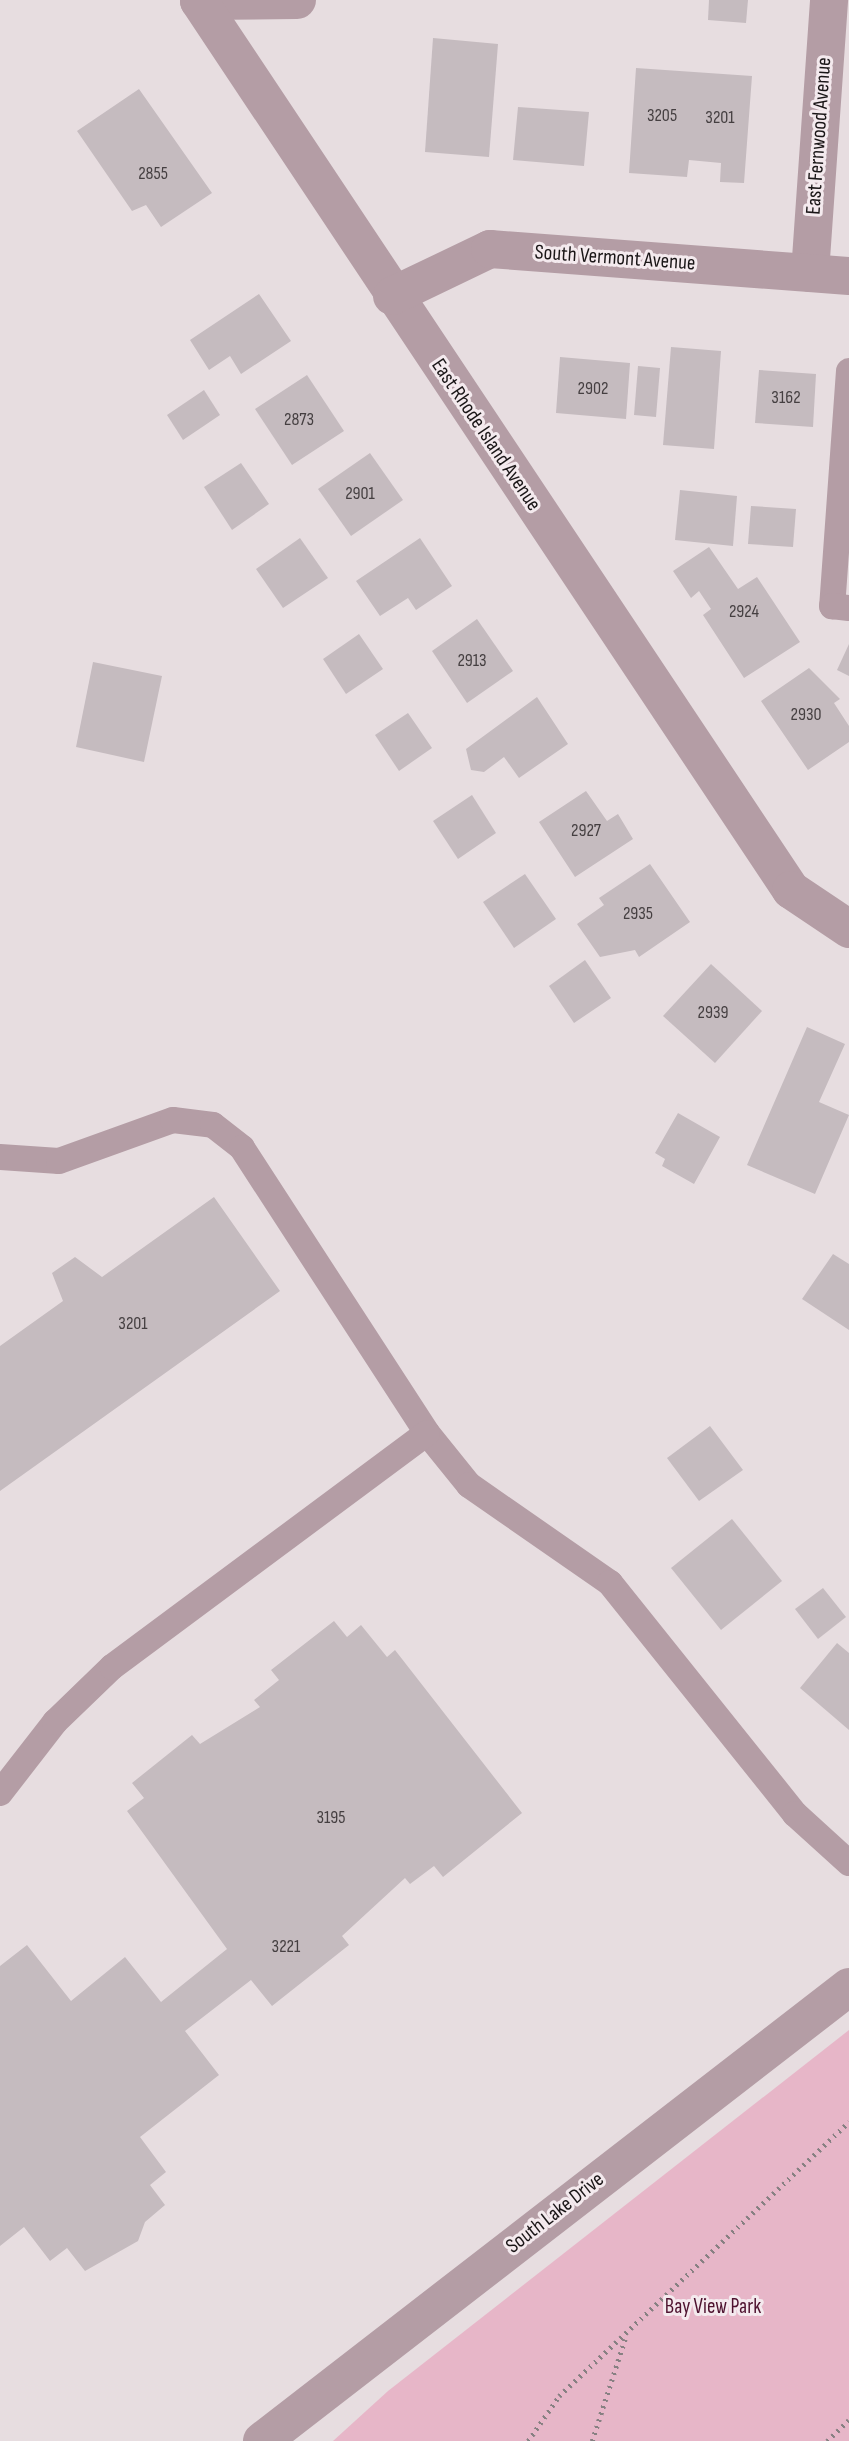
<!DOCTYPE html>
<style>
body{margin:0}
#map{position:relative;width:849px;height:2441px;overflow:hidden;background:#e7dde0;font-family:"Sofia Sans Condensed",sans-serif}
div>[style]{position:absolute}
[style*='--x']{left:calc(var(--x)*1px);top:calc(var(--y)*1px);width:calc(var(--w)*1px);rotate:calc(var(--a)*1deg)}
.green>*{inset:0;background:#e7b6c8}
.building>*{inset:0;background:#c5bbbf}
.path>*{height:4.5px;margin-top:-2.25px;transform-origin:0;background:repeating-linear-gradient(90deg,#878082 0 2px,transparent 0 7px)}
.service>*{height:26px;margin:-13px;padding:0 13px;transform-origin:13px;border-radius:13px;background:#b49da5}
.minor>*{height:38px;margin:-19px;padding:0 19px;transform-origin:19px;border-radius:19px;background:#b49da5}
.tertiary>*{height:38px;margin:-19px;padding:0 19px;transform-origin:19px;border-radius:19px;background:#b49da5}
span{translate:-50% -50%;white-space:nowrap;text-align:center;line-height:1.15;-webkit-text-stroke:6px #f4eaee;paint-order:stroke}
.number-label{font-size:18px;color:#453f41}
.number-label span{-webkit-text-stroke-width:0}
.street-label{font-size:21px;color:#1a1617}
.park-label{font-size:21px;color:#4e122f}
</style>
<div id="map">
<div class="green">
<i style="clip-path:polygon(849px 2030px,849px 2441px,333px 2441px,388px 2391px)"></i>
</div>
<div class="building">
<i style="clip-path:polygon(709px 0,748px 0,746px 23px,708px 20px)"></i>
<i style="clip-path:polygon(433px 38px,498px 44px,489px 157px,425px 152px)"></i>
<i style="clip-path:polygon(636px 68px,752px 76px,744px 183px,720px 182px,721px 163px,689px 160px,687px 177px,629px 173px)"></i>
<i style="clip-path:polygon(139px 89px,212px 193px,161px 227px,146px 205px,132px 211px,77px 131px)"></i>
<i style="clip-path:polygon(518px 107px,589px 112px,584px 166px,513px 160px)"></i>
<i style="clip-path:polygon(259px 294px,291px 341px,241px 374px,230px 356px,209px 370px,190px 340px)"></i>
<i style="clip-path:polygon(671px 347px,721px 351px,714px 449px,663px 445px)"></i>
<i style="clip-path:polygon(560px 357px,630px 363px,626px 419px,556px 413px)"></i>
<i style="clip-path:polygon(638px 366px,660px 368px,656px 417px,634px 415px)"></i>
<i style="clip-path:polygon(759px 370px,816px 374px,813px 427px,755px 423px)"></i>
<i style="clip-path:polygon(307px 375px,344px 431px,292px 465px,255px 409px)"></i>
<i style="clip-path:polygon(204px 390px,220px 415px,183px 440px,167px 415px)"></i>
<i style="clip-path:polygon(370px 453px,403px 500px,351px 536px,318px 489px)"></i>
<i style="clip-path:polygon(241px 463px,269px 504px,232px 530px,204px 487px)"></i>
<i style="clip-path:polygon(680px 490px,737px 496px,733px 546px,675px 540px)"></i>
<i style="clip-path:polygon(751px 506px,796px 509px,793px 547px,748px 544px)"></i>
<i style="clip-path:polygon(300px 538px,328px 578px,283px 608px,256px 569px)"></i>
<i style="clip-path:polygon(420px 538px,452px 586px,416px 610px,408px 598px,380px 616px,356px 581px)"></i>
<i style="clip-path:polygon(709px 547px,738px 589px,757px 577px,800px 642px,744px 678px,703px 615px,711px 609px,699px 591px,691px 598px,673px 571px)"></i>
<i style="clip-path:polygon(477px 619px,513px 671px,467px 703px,432px 651px)"></i>
<i style="clip-path:polygon(359px 634px,383px 669px,346px 694px,323px 659px)"></i>
<i style="clip-path:polygon(849px 644px,849px 676px,837px 670px)"></i>
<i style="clip-path:polygon(93px 662px,162px 676px,144px 762px,76px 747px)"></i>
<i style="clip-path:polygon(809px 668px,840px 699px,834px 703px,849px 726px,849px 742px,808px 770px,761px 701px)"></i>
<i style="clip-path:polygon(537px 697px,568px 744px,519px 778px,504px 757px,484px 772px,471px 770px,466px 749px)"></i>
<i style="clip-path:polygon(408px 713px,432px 748px,399px 771px,375px 735px)"></i>
<i style="clip-path:polygon(586px 791px,607px 821px,618px 814px,633px 839px,575px 877px,539px 822px)"></i>
<i style="clip-path:polygon(472px 795px,496px 833px,458px 859px,433px 821px)"></i>
<i style="clip-path:polygon(650px 864px,690px 922px,639px 957px,635px 950px,600px 957px,577px 924px,604px 905px,599px 898px)"></i>
<i style="clip-path:polygon(525px 874px,556px 919px,514px 948px,483px 902px)"></i>
<i style="clip-path:polygon(585px 960px,611px 998px,574px 1023px,549px 986px)"></i>
<i style="clip-path:polygon(711px 964px,762px 1011px,715px 1063px,663px 1016px)"></i>
<i style="clip-path:polygon(807px 1027px,845px 1044px,819px 1102px,849px 1115px,815px 1194px,747px 1165px)"></i>
<i style="clip-path:polygon(678px 1113px,720px 1137px,694px 1184px,662px 1166px,665px 1159px,655px 1153px)"></i>
<i style="clip-path:polygon(214px 1197px,280px 1291px,0 1491px,0 1346px,63px 1301px,52px 1273px,75px 1257px,102px 1277px)"></i>
<i style="clip-path:polygon(833px 1254px,849px 1264px,849px 1330px,802px 1299px)"></i>
<i style="clip-path:polygon(710px 1426px,743px 1470px,699px 1501px,667px 1458px)"></i>
<i style="clip-path:polygon(732px 1519px,782px 1581px,721px 1630px,671px 1568px)"></i>
<i style="clip-path:polygon(823px 1588px,846px 1617px,818px 1639px,795px 1609px)"></i>
<i style="clip-path:polygon(334px 1621px,347px 1637px,361px 1625px,387px 1657px,395px 1650px,522px 1813px,443px 1877px,434px 1866px,410px 1884px,405px 1878px,342px 1936px,349px 1945px,272px 2006px,251px 1980px,185px 2031px,219px 2075px,140px 2137px,166px 2172px,150px 2185px,165px 2205px,145px 2222px,138px 2241px,85px 2271px,67px 2248px,50px 2261px,24px 2227px,0 2246px,0 1966px,27px 1945px,71px 2001px,125px 1957px,161px 2002px,227px 1949px,127px 1811px,144px 1798px,132px 1783px,192px 1735px,200px 1744px,260px 1707px,254px 1700px,279px 1680px,271px 1670px)"></i>
<i style="clip-path:polygon(837px 1643px,849px 1653px,849px 1730px,800px 1688px)"></i>
</div>
<div class="path">
<i style="--x:528;--y:2441;--w:55;--a:-55.4"></i>
<i style="--x:559;--y:2396;--w:399;--a:-43.4"></i>
<i style="--x:592;--y:2441;--w:107;--a:-72.1"></i>
<i style="--x:827;--y:2441;--w:30;--a:-44"></i>
</div>
<div class="service">
<i style="--x:849;--y:371;--w:236;--a:94.1"></i>
<i style="--x:832;--y:606;--w:17;--a:7"></i>
<i style="--x:0;--y:1157;--w:59;--a:3.9"></i>
<i style="--x:59;--y:1161;--w:121;--a:-19.8"></i>
<i style="--x:173;--y:1120;--w:40;--a:7.1"></i>
<i style="--x:213;--y:1125;--w:37;--a:38"></i>
<i style="--x:242;--y:1148;--w:340;--a:57"></i>
<i style="--x:427;--y:1433;--w:67;--a:51.1"></i>
<i style="--x:469;--y:1485;--w:172;--a:34.8"></i>
<i style="--x:610;--y:1583;--w:296;--a:51.3"></i>
<i style="--x:795;--y:1814;--w:73;--a:42.2"></i>
<i style="--x:0;--y:1793;--w:90;--a:-52.2"></i>
<i style="--x:55;--y:1722;--w:79;--a:-44"></i>
<i style="--x:112;--y:1667;--w:392;--a:-36.6"></i>
</div>
<div class="minor">
<i style="--x:297;--y:0;--w:98;--a:179.4"></i>
<i style="--x:199;--y:1;--w:1068;--a:56.34"></i>
<i style="--x:791;--y:890;--w:70;--a:33.9"></i>
<i style="--x:810;--y:273;--w:274;--a:-86"></i>
<i style="--x:392;--y:296;--w:109;--a:-25.6"></i>
<i style="--x:490;--y:249;--w:360;--a:4.3"></i>
</div>
<div class="tertiary">
<i style="--x:262;--y:2441;--w:742;--a:-37.72"></i>
</div>
<div class="number-label">
<span style="left:662px;top:116px">3205</span>
<span style="left:720px;top:118px">3201</span>
<span style="left:153px;top:174px">2855</span>
<span style="left:593px;top:389px">2902</span>
<span style="left:786px;top:398px">3162</span>
<span style="left:299px;top:420px">2873</span>
<span style="left:360px;top:494px">2901</span>
<span style="left:744px;top:612px">2924</span>
<span style="left:472px;top:661px">2913</span>
<span style="left:806px;top:715px">2930</span>
<span style="left:586px;top:831px">2927</span>
<span style="left:638px;top:914px">2935</span>
<span style="left:713px;top:1013px">2939</span>
<span style="left:133px;top:1324px">3201</span>
<span style="left:331px;top:1818px">3195</span>
<span style="left:286px;top:1947px">3221</span>
</div>
<div class="street-label">
<span style="left:819px;top:136px;rotate:-86deg">East Fernwood Avenue</span>
<span style="left:615px;top:258px;rotate:4deg">South Vermont Avenue</span>
<span style="left:486px;top:435px;rotate:56deg">East Rhode Island Avenue</span>
<span style="left:555px;top:2213px;rotate:-38deg">South Lake Drive</span>
</div>
<div class="park-label">
<span style="left:713px;top:2307px">Bay View Park</span>
</div>
</div>
